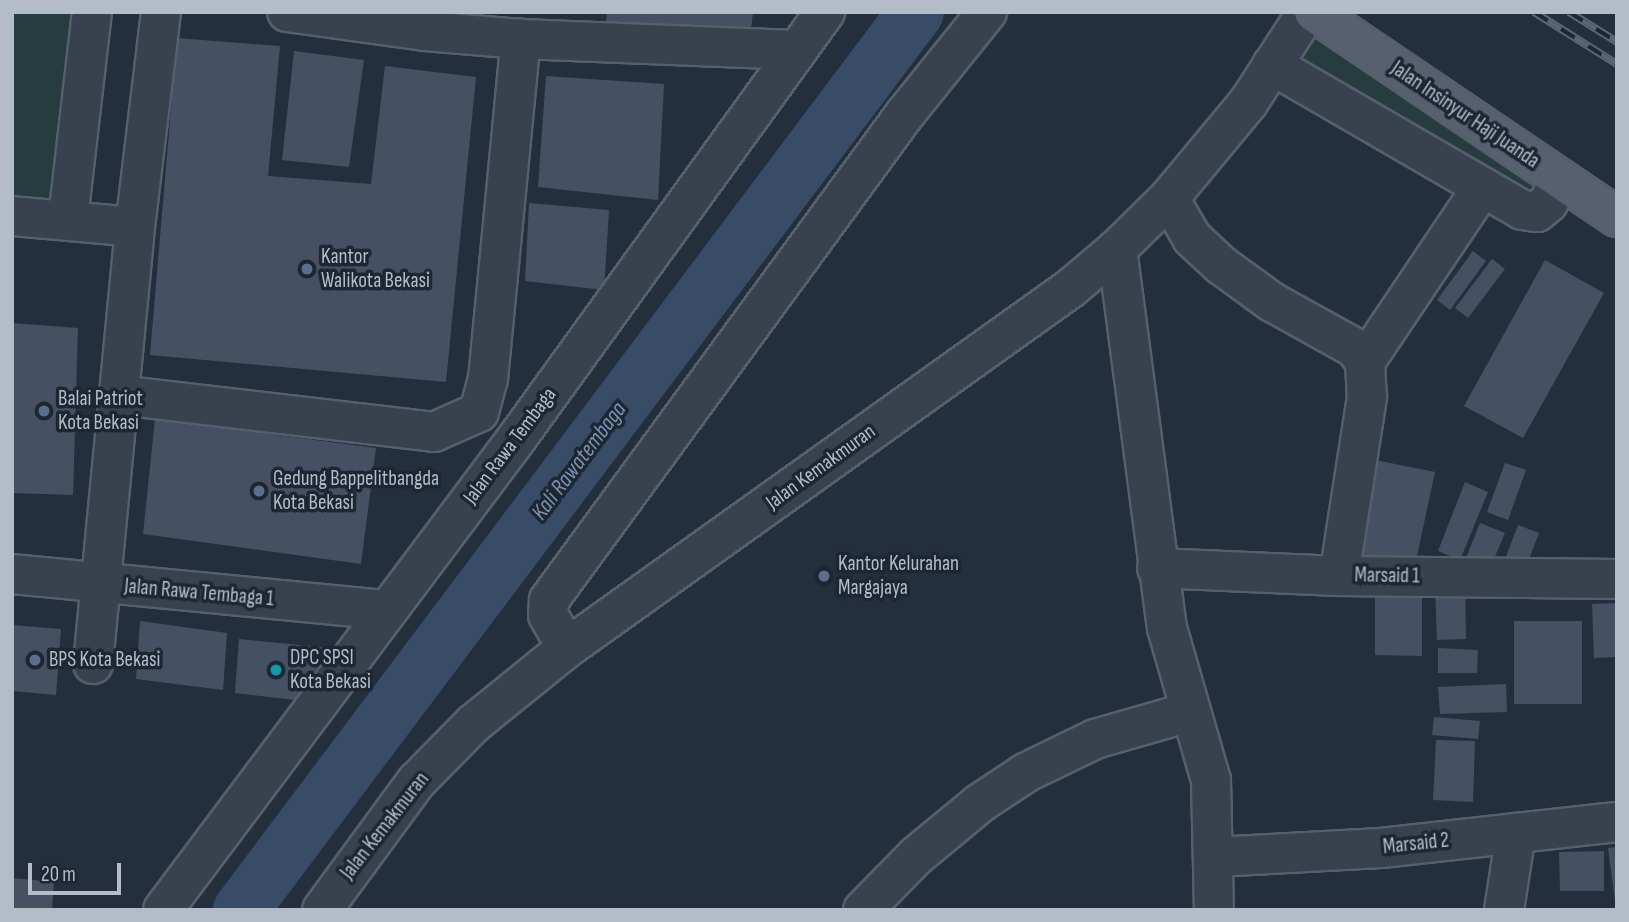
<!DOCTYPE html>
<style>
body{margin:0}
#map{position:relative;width:1629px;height:922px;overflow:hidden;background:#242f3e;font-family:"Sofia Sans Condensed",sans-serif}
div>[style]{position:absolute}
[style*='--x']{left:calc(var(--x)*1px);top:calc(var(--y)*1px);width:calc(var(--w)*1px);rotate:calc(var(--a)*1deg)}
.green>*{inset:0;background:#263c3f}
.river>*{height:56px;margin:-28px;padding:0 28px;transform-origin:28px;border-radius:28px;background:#394c67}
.building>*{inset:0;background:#455162}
.roads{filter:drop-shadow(2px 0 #565f6c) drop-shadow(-2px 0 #565f6c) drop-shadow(0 2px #565f6c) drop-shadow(0 -2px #565f6c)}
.minor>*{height:38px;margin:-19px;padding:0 19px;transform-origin:19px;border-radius:19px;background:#38414e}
.major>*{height:38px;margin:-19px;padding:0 19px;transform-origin:19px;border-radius:19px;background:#56606e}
.rail>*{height:8px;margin-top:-4px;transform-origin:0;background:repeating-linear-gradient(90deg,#1d2633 0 16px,#5a6575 0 32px);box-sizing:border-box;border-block:2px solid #5a6575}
.dots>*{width:19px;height:19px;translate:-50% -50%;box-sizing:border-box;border:4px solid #1d2633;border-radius:50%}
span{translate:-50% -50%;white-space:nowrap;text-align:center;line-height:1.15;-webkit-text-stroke:7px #1d2633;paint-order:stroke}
.street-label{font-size:21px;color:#b4bcc9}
.poi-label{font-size:21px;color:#b4bcc9}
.left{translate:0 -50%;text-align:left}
.water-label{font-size:23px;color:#7c92b1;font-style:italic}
.frame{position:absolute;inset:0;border:14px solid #b4bcc9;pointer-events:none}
.scale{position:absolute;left:28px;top:863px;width:93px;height:32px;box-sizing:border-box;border:4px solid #b4bcc9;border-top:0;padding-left:9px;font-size:21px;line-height:24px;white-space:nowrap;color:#b4bcc9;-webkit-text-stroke:5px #1d2633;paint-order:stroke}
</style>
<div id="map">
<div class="green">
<i style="clip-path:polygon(12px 12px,92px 12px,68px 219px,12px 216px)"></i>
<i style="clip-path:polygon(1307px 12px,1561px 179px,1548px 203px,1272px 65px)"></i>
</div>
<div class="river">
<i style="--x:241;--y:910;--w:1123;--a:-53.07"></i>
</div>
<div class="building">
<i style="clip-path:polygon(607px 12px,753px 12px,750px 38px,606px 23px)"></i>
<i style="clip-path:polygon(177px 38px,280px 46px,268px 176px,371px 184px,385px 66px,476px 77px,446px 382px,150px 355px)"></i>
<i style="clip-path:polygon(294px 51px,364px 60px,349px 167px,282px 160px)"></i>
<i style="clip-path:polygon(546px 76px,664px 84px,658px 200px,538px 187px)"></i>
<i style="clip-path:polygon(529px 203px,609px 210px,604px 290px,525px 281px)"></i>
<i style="clip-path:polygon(1473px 251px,1486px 261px,1450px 310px,1437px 300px)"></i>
<i style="clip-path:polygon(1492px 259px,1505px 269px,1468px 318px,1455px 308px)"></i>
<i style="clip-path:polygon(1545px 260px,1604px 293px,1523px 438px,1464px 406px)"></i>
<i style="clip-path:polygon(12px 323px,78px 328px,73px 495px,12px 493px)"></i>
<i style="clip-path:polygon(155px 419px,376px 448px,361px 564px,143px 534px)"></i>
<i style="clip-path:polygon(1370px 459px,1435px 472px,1414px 570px,1350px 557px)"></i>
<i style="clip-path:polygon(1505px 463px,1526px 470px,1508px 520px,1487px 512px)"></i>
<i style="clip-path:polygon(1465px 482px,1488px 492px,1460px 560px,1438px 551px)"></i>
<i style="clip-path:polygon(1480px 523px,1505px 533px,1488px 573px,1464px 563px)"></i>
<i style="clip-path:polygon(1518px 525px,1539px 533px,1523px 575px,1502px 567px)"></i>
<i style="clip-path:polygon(1465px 584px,1466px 639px,1437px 640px,1435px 585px)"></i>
<i style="clip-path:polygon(1375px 592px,1422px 593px,1422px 656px,1375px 655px)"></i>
<i style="clip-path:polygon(1617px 603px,1617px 657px,1594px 658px,1592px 604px)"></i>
<i style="clip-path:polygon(140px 621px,227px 633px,223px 690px,136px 679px)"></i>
<i style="clip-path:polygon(1514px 621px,1582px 621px,1582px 704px,1514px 704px)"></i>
<i style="clip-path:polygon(12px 625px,61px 629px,56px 695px,12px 691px)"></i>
<i style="clip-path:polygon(239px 639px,330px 648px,295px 700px,235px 693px)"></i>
<i style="clip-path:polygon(1438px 648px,1478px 650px,1477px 673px,1438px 673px)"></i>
<i style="clip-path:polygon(1506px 684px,1507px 712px,1440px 714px,1438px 687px)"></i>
<i style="clip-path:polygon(1434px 717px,1480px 721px,1478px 739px,1432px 735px)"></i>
<i style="clip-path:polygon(1436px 740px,1475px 741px,1473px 802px,1433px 800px)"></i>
<i style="clip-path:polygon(1617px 847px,1617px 901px,1615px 901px,1608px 848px)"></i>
<i style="clip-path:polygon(1604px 851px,1604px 891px,1560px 891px,1559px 852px)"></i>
<i style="clip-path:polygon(12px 878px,54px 882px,52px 910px,12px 910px)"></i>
</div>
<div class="roads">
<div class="minor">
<i style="--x:287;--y:12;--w:139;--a:7.8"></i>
<i style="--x:425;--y:31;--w:96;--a:4.8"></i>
<i style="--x:521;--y:39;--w:277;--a:2.3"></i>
<i style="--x:1272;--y:65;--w:289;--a:30.1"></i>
<i style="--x:1522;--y:210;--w:15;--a:8"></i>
<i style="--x:1537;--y:212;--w:14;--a:-39"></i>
<i style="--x:1548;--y:203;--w:27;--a:-62"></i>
<i style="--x:1169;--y:198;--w:46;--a:60.1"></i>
<i style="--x:1192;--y:238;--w:40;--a:43"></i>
<i style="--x:1221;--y:265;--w:63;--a:36"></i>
<i style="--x:1272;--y:302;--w:95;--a:29"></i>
<i style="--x:1355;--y:348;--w:17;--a:54"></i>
<i style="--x:1365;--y:362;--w:35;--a:87"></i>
<i style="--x:1367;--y:397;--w:181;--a:98.9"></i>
<i style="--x:12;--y:216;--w:123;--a:5.1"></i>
<i style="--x:68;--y:219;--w:208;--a:-83.4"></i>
<i style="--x:1117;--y:249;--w:382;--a:82.5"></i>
<i style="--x:1167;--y:628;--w:158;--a:73.9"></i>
<i style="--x:1211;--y:780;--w:130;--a:88.7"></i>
<i style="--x:1365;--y:362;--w:210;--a:-56.1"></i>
<i style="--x:119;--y:395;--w:317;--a:6.7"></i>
<i style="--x:434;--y:432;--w:49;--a:-24"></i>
<i style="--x:479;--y:412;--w:34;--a:-75"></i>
<i style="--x:488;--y:379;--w:342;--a:-84.5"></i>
<i style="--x:1157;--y:568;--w:182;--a:2.5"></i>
<i style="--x:1339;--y:576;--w:278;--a:0.6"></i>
<i style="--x:12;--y:574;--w:376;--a:5.5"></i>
<i style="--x:567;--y:648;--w:38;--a:-120"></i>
<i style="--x:548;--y:615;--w:15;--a:-86"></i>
<i style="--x:549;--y:600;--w:602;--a:-53.78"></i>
<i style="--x:905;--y:114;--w:131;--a:-51.2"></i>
<i style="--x:93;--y:664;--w:439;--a:-84.5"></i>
<i style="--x:135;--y:227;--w:217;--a:-83.1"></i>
<i style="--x:1215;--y:857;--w:166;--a:-3.1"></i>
<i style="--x:1381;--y:848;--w:237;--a:-6.3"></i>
<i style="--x:163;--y:910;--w:590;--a:-53.13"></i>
<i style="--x:517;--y:438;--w:526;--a:-54.13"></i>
<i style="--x:322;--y:910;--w:159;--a:-53.7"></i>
<i style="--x:416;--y:782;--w:81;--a:-45.5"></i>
<i style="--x:473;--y:724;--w:121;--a:-39"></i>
<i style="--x:567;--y:648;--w:619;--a:-35.54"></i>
<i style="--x:1071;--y:288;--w:60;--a:-40.3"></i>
<i style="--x:1117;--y:249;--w:73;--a:-44.4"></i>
<i style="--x:1169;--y:198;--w:124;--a:-50.3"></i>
<i style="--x:1248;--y:103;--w:108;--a:-57"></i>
<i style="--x:863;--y:910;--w:76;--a:-45.5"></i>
<i style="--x:916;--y:856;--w:83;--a:-39.6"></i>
<i style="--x:980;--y:803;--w:56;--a:-33.4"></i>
<i style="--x:1027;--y:772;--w:76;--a:-25.9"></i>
<i style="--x:1095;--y:739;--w:98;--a:-16"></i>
<i style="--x:1504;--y:910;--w:78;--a:-81.1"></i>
</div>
<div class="major">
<i style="--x:1314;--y:12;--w:366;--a:34.1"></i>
</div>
</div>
<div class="rail">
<i style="--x:1534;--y:12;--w:98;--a:32.1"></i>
<i style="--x:1569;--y:12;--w:57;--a:32"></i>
</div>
<div class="dots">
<i style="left:307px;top:269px;background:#5c6f8a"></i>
<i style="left:44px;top:411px;background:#5c6f8a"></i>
<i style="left:259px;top:491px;background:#5c6f8a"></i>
<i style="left:824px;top:576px;background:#5c6f8a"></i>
<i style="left:35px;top:660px;background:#5c6f8a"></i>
<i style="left:276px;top:670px;background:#0f9aa8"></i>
</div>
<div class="street-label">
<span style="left:1465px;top:115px;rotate:34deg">Jalan Insinyur Haji Juanda</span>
<span style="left:510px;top:446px;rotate:-53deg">Jalan Rawa Tembaga</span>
<span style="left:821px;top:467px;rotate:-36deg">Jalan Kemakmuran</span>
<span style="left:1387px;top:576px;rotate:1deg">Marsaid 1</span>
<span style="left:199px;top:593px;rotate:5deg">Jalan Rawa Tembaga 1</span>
<span style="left:385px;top:826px;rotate:-52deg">Jalan Kemakmuran</span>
<span style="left:1416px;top:844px;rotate:-6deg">Marsaid 2</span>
</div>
<div class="poi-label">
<span class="left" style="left:321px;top:269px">Kantor<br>Walikota Bekasi</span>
<span class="left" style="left:58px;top:411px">Balai Patriot<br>Kota Bekasi</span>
<span class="left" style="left:273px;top:491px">Gedung Bappelitbangda<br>Kota Bekasi</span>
<span class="left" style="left:838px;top:576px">Kantor Kelurahan<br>Margajaya</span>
<span class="left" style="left:290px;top:670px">DPC SPSI<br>Kota Bekasi</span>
<span class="left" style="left:49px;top:660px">BPS Kota Bekasi</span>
</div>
<div class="water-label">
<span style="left:579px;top:461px;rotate:-53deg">Kali Rawatembaga</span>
</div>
<div class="frame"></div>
<div class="scale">20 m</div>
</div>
